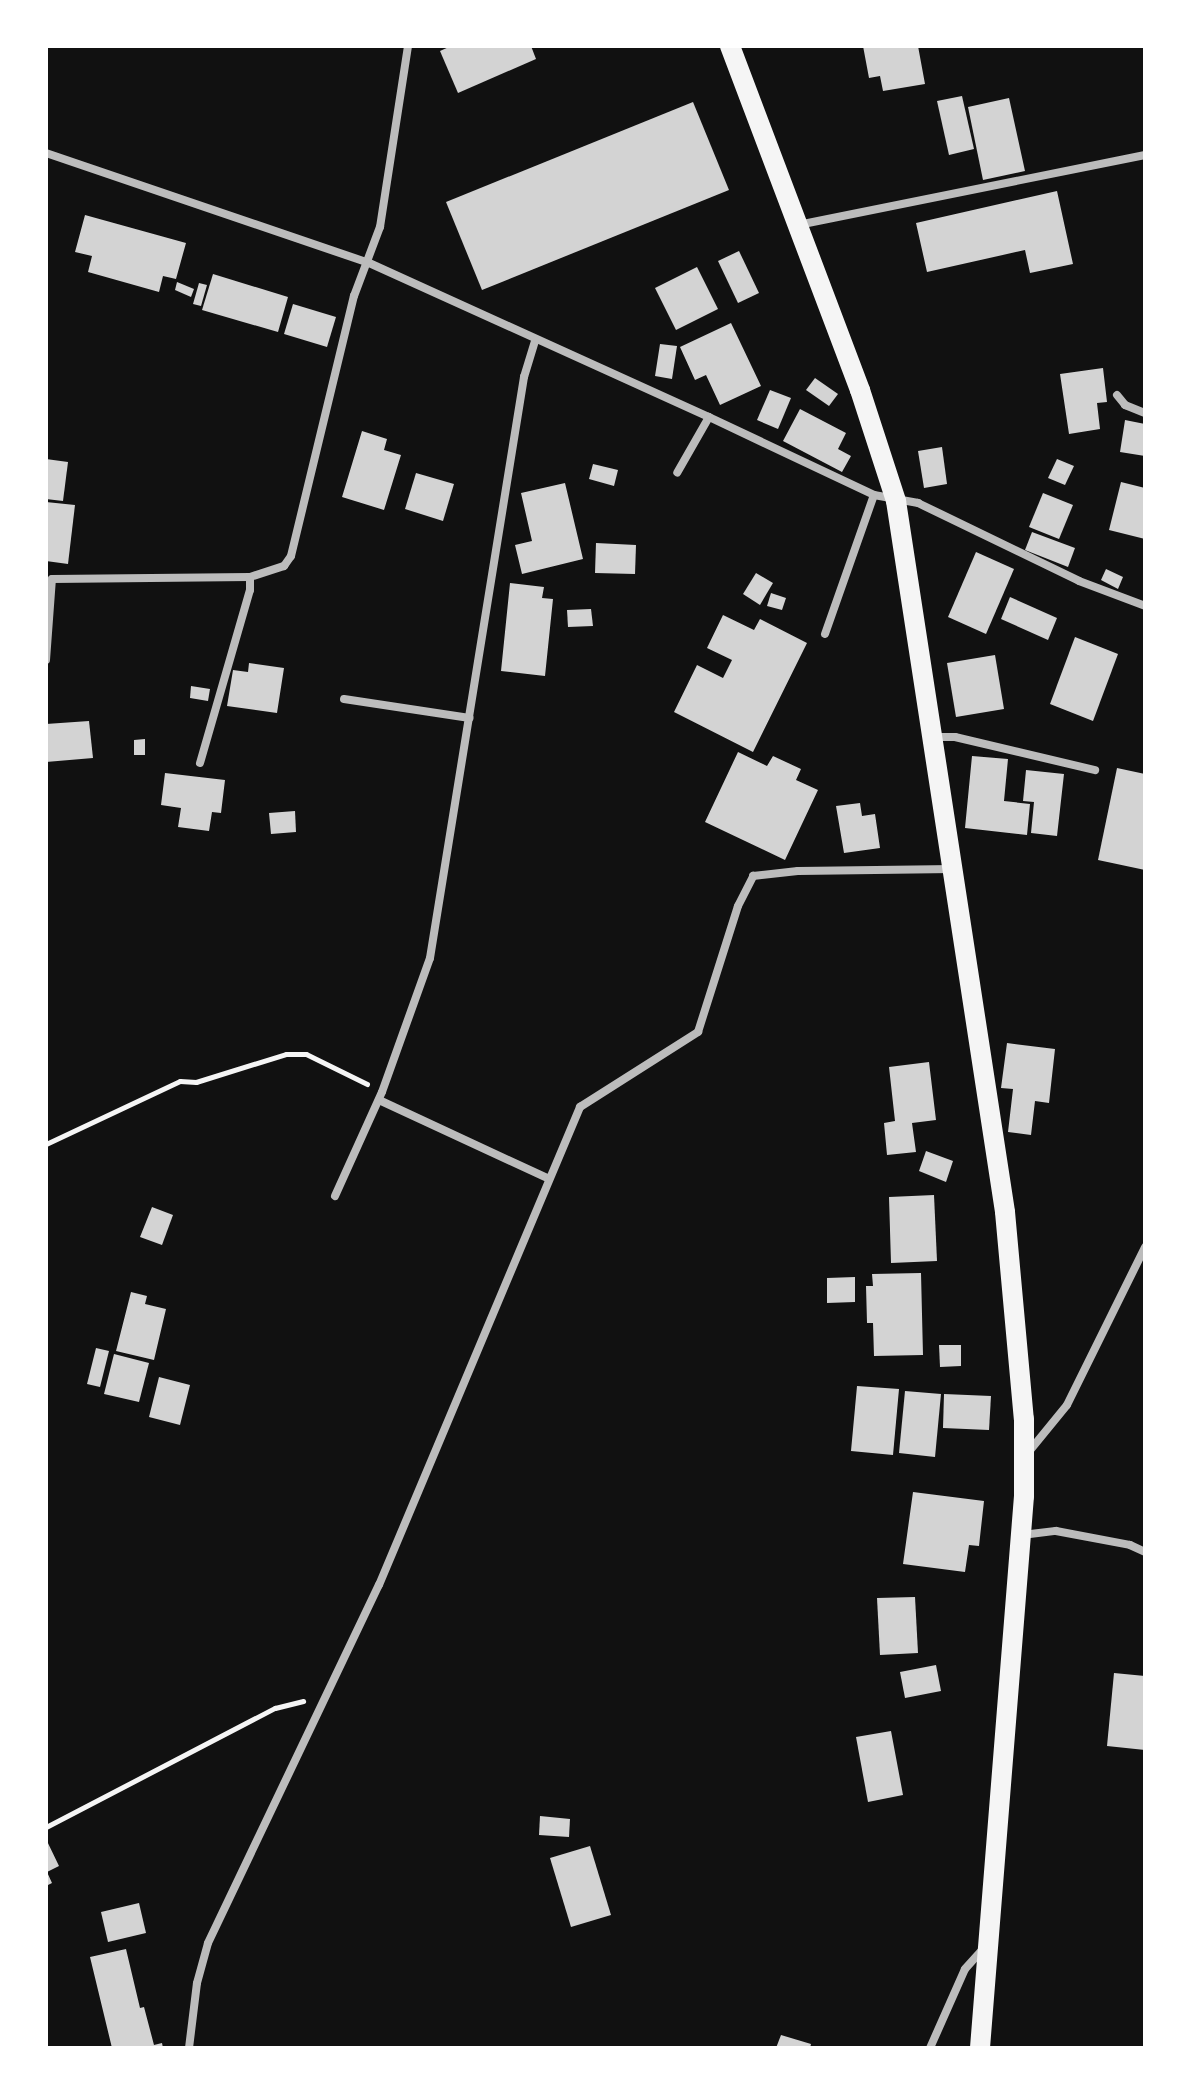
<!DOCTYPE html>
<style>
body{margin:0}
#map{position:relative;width:1191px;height:2094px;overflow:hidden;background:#111;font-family:Signika,sans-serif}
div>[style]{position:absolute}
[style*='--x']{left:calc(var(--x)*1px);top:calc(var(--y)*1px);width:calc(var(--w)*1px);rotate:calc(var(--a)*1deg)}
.building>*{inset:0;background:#d3d3d3}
.path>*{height:5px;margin:-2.5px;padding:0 2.5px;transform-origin:2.5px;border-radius:2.5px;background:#f5f5f5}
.minor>*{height:8px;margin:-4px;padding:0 4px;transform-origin:4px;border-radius:4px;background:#bcbcbc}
.primary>*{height:20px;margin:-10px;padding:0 10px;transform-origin:10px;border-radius:10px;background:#f5f5f5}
span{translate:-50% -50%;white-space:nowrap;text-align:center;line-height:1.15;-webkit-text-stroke:6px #fff;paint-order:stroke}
.frame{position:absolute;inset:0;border:48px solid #fff;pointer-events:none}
</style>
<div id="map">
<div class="building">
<i style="clip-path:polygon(451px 46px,531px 46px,536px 59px,458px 93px,440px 51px)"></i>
<i style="clip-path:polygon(863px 46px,918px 46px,925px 84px,883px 91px,880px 76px,869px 78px)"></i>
<i style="clip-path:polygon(962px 96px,974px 149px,949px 155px,937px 101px)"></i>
<i style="clip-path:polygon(1009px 98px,1025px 171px,983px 180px,968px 107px)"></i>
<i style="clip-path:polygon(693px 102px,729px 190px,482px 290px,446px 202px)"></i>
<i style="clip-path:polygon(1057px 191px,1073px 264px,1030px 273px,1025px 250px,927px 272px,916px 223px)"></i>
<i style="clip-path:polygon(85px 215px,186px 243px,176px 279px,163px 276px,159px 292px,88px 272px,92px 256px,75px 252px)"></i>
<i style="clip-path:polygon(739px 251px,759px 293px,738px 303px,718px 261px)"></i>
<i style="clip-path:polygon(697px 267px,718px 309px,676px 330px,655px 288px)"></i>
<i style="clip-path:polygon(213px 274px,288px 297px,278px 332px,202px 310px)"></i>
<i style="clip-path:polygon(177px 282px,194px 289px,191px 297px,175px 290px)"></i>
<i style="clip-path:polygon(199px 283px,207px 285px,201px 306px,193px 304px)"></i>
<i style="clip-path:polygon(293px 304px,336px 317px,327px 347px,284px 334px)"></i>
<i style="clip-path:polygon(731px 323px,761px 386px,720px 405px,706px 375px,695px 380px,680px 347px)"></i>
<i style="clip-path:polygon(660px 344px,677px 346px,672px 379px,655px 376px)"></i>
<i style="clip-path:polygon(1103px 368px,1107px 402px,1097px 403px,1100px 429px,1069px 434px,1060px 374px)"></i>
<i style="clip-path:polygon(815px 378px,838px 394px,829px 406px,806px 390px)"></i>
<i style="clip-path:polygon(770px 390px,791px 398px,778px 429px,757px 420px)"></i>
<i style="clip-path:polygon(800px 409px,846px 433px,838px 449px,851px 456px,842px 472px,783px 441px)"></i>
<i style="clip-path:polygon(1125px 420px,1145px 424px,1145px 456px,1120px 452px)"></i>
<i style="clip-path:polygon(362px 431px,387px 439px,384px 450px,401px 455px,384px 510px,342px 497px)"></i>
<i style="clip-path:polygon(942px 447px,947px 484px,924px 488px,918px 451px)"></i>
<i style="clip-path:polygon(46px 459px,68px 462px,63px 501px,46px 499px)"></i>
<i style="clip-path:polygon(1057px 459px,1074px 466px,1065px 485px,1048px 478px)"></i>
<i style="clip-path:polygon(593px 464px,618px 470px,614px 486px,589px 479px)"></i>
<i style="clip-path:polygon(416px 473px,454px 484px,443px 521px,405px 509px)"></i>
<i style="clip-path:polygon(1121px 482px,1145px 488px,1145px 539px,1109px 530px)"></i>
<i style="clip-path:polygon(565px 483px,583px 559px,522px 574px,515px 545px,532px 541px,521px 493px)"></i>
<i style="clip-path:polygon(1043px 493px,1073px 505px,1059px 539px,1029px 527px)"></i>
<i style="clip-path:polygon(46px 502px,75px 505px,68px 564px,46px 561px)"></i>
<i style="clip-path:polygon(1032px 532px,1075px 548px,1068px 567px,1025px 550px)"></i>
<i style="clip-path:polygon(596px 543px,636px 545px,635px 574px,595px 573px)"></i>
<i style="clip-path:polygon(976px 552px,1014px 569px,986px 634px,948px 617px)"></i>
<i style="clip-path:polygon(1106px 569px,1123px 577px,1118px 589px,1101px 580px)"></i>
<i style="clip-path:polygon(756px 573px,773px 583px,760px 605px,743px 594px)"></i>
<i style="clip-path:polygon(510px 583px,544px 587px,542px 598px,553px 599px,545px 676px,501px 671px)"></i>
<i style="clip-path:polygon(771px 593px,786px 598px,782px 610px,767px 606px)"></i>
<i style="clip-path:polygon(1010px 597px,1057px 618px,1048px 640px,1001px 619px)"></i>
<i style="clip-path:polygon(591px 609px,593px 626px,568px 627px,567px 610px)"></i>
<i style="clip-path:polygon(723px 615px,754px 630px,760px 619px,807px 643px,753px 752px,674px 712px,697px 665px,723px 678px,732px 660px,707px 648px)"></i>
<i style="clip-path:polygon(1075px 637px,1118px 654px,1093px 721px,1050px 704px)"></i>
<i style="clip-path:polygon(995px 655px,1004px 709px,956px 717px,947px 663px)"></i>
<i style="clip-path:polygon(249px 663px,284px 668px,277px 713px,227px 706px,233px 670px,248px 672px)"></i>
<i style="clip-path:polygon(191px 686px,210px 689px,208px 701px,190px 698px)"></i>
<i style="clip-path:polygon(89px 721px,93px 758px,46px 762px,46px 724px)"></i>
<i style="clip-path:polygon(145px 739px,145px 755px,134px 755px,134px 740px)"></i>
<i style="clip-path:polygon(738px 752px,767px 766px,773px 756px,801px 769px,796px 780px,818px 790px,785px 860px,705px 822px)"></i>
<i style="clip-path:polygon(972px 756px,1008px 759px,1004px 801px,1030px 804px,1027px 835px,965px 828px)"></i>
<i style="clip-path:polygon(1117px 768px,1145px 774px,1145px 870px,1098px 860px)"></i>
<i style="clip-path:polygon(1026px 770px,1064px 774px,1057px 836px,1031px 833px,1034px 802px,1023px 801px)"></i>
<i style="clip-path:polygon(165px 773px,225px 780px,221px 813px,212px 812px,209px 831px,178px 827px,181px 808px,161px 805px)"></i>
<i style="clip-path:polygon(860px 803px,862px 816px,875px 814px,880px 848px,844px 853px,836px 806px)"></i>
<i style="clip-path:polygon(295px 811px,296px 832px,271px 834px,269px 813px)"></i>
<i style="clip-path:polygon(1007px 1043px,1055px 1049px,1049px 1103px,1035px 1101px,1031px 1135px,1008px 1132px,1013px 1089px,1001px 1088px)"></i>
<i style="clip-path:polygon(929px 1062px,936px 1120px,912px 1123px,916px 1152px,887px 1155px,884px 1123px,895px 1121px,889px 1067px)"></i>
<i style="clip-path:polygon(926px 1151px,953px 1161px,946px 1182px,919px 1171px)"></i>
<i style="clip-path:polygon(934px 1195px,937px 1261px,891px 1263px,889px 1197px)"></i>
<i style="clip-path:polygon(152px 1207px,173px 1215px,162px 1245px,140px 1237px)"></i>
<i style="clip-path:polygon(921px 1273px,923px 1355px,874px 1356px,873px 1323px,867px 1323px,866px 1286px,873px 1286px,872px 1274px)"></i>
<i style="clip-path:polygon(855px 1277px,855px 1302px,827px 1303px,827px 1278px)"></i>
<i style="clip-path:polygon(131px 1292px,147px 1296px,145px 1304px,166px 1309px,154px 1360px,116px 1351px)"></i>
<i style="clip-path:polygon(939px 1345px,961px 1345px,961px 1366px,940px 1367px)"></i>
<i style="clip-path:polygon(96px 1348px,109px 1351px,100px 1387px,87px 1384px)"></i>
<i style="clip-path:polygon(114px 1354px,149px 1363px,139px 1402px,104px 1394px)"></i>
<i style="clip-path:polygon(159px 1377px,190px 1385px,180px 1425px,149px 1417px)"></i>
<i style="clip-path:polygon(857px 1386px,899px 1389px,893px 1455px,851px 1451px)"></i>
<i style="clip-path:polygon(905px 1391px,941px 1394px,935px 1457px,899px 1453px)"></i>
<i style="clip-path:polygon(944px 1394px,991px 1396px,989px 1430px,943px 1428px)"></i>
<i style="clip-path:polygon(913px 1492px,984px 1501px,979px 1546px,969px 1545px,965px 1572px,903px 1564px)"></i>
<i style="clip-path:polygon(915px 1597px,918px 1653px,880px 1655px,877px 1598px)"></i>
<i style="clip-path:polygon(936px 1665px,941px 1691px,905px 1698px,900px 1672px)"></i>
<i style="clip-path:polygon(1114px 1673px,1145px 1676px,1145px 1750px,1107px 1746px)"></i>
<i style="clip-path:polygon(891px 1731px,903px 1795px,868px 1802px,856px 1737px)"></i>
<i style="clip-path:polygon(540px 1816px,570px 1819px,569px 1837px,539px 1835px)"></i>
<i style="clip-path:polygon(46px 1839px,59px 1866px,47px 1872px,52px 1883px,46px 1886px)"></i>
<i style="clip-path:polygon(590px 1846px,611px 1915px,571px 1927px,550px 1858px)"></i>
<i style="clip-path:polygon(139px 1903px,146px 1933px,108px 1942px,101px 1912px)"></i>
<i style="clip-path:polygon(126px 1949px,140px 2008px,144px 2007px,154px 2045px,162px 2043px,163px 2048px,112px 2048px,90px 1957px)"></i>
<i style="clip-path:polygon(781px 2035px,811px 2044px,810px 2048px,776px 2048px)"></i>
</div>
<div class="path">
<i style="--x:46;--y:1144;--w:148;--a:-25.2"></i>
<i style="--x:180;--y:1081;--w:16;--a:4"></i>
<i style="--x:196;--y:1082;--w:94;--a:-17.3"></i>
<i style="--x:286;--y:1054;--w:20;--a:0"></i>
<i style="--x:306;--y:1054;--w:68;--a:26.2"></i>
<i style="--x:46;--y:1827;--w:258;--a:-27.5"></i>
<i style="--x:275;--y:1708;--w:29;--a:-14"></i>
</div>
<div class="minor">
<i style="--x:46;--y:153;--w:339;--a:18.8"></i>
<i style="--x:367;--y:262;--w:375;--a:24.4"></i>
<i style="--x:709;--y:417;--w:64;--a:119.7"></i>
<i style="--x:798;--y:225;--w:354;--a:-11.4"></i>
<i style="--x:1117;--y:395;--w:13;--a:51"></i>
<i style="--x:1125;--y:405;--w:22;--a:22"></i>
<i style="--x:709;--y:417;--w:183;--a:25.3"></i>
<i style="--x:874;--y:495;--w:45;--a:10.3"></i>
<i style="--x:918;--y:503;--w:179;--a:25.8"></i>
<i style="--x:1079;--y:581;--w:71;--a:20.7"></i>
<i style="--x:825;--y:634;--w:147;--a:-70.6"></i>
<i style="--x:46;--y:660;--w:81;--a:-85.8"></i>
<i style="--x:52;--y:579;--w:198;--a:-0.6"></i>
<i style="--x:250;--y:577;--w:36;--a:-18"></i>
<i style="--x:284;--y:566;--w:12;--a:-55"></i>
<i style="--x:291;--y:556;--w:268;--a:-76.4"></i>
<i style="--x:354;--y:296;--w:74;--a:-69.4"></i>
<i style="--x:380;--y:227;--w:183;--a:-81.2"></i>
<i style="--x:344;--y:699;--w:127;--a:8.6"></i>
<i style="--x:932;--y:737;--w:23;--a:0"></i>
<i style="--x:955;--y:737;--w:144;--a:13.3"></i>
<i style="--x:200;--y:763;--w:180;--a:-73.9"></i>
<i style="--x:250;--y:590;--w:13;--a:-90"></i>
<i style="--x:379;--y:1100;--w:187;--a:24.9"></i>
<i style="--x:335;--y:1196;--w:114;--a:-65.7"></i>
<i style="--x:382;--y:1092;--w:142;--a:-70.3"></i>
<i style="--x:430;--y:958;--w:589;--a:-80.81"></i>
<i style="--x:524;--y:377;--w:38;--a:-73"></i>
<i style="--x:1027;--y:1454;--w:63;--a:-50.8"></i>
<i style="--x:1067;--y:1405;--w:176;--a:-63.7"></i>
<i style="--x:1022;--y:1535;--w:34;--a:-7"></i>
<i style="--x:1056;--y:1531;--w:75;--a:10.7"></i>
<i style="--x:1130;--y:1545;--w:17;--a:25"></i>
<i style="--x:189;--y:2048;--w:65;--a:-83"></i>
<i style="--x:197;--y:1983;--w:41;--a:-74.6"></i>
<i style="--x:208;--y:1943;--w:397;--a:-64.5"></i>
<i style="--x:379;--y:1585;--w:519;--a:-67.19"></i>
<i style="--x:580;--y:1107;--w:140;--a:-32.4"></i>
<i style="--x:698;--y:1032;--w:132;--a:-72.4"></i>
<i style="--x:738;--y:906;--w:34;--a:-63"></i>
<i style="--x:753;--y:876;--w:45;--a:-6.3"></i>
<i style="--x:798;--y:871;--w:155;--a:-0.7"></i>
<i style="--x:930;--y:2048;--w:86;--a:-66.1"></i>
<i style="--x:965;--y:1969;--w:27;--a:-48"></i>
</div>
<div class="primary">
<i style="--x:730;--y:46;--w:368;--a:69.3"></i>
<i style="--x:860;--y:390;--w:117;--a:72"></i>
<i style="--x:896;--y:501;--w:719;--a:81.28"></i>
<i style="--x:1005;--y:1212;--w:208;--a:84.8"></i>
<i style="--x:1024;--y:1419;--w:77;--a:90"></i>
<i style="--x:1024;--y:1496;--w:554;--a:94.56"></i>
</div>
<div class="frame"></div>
</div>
